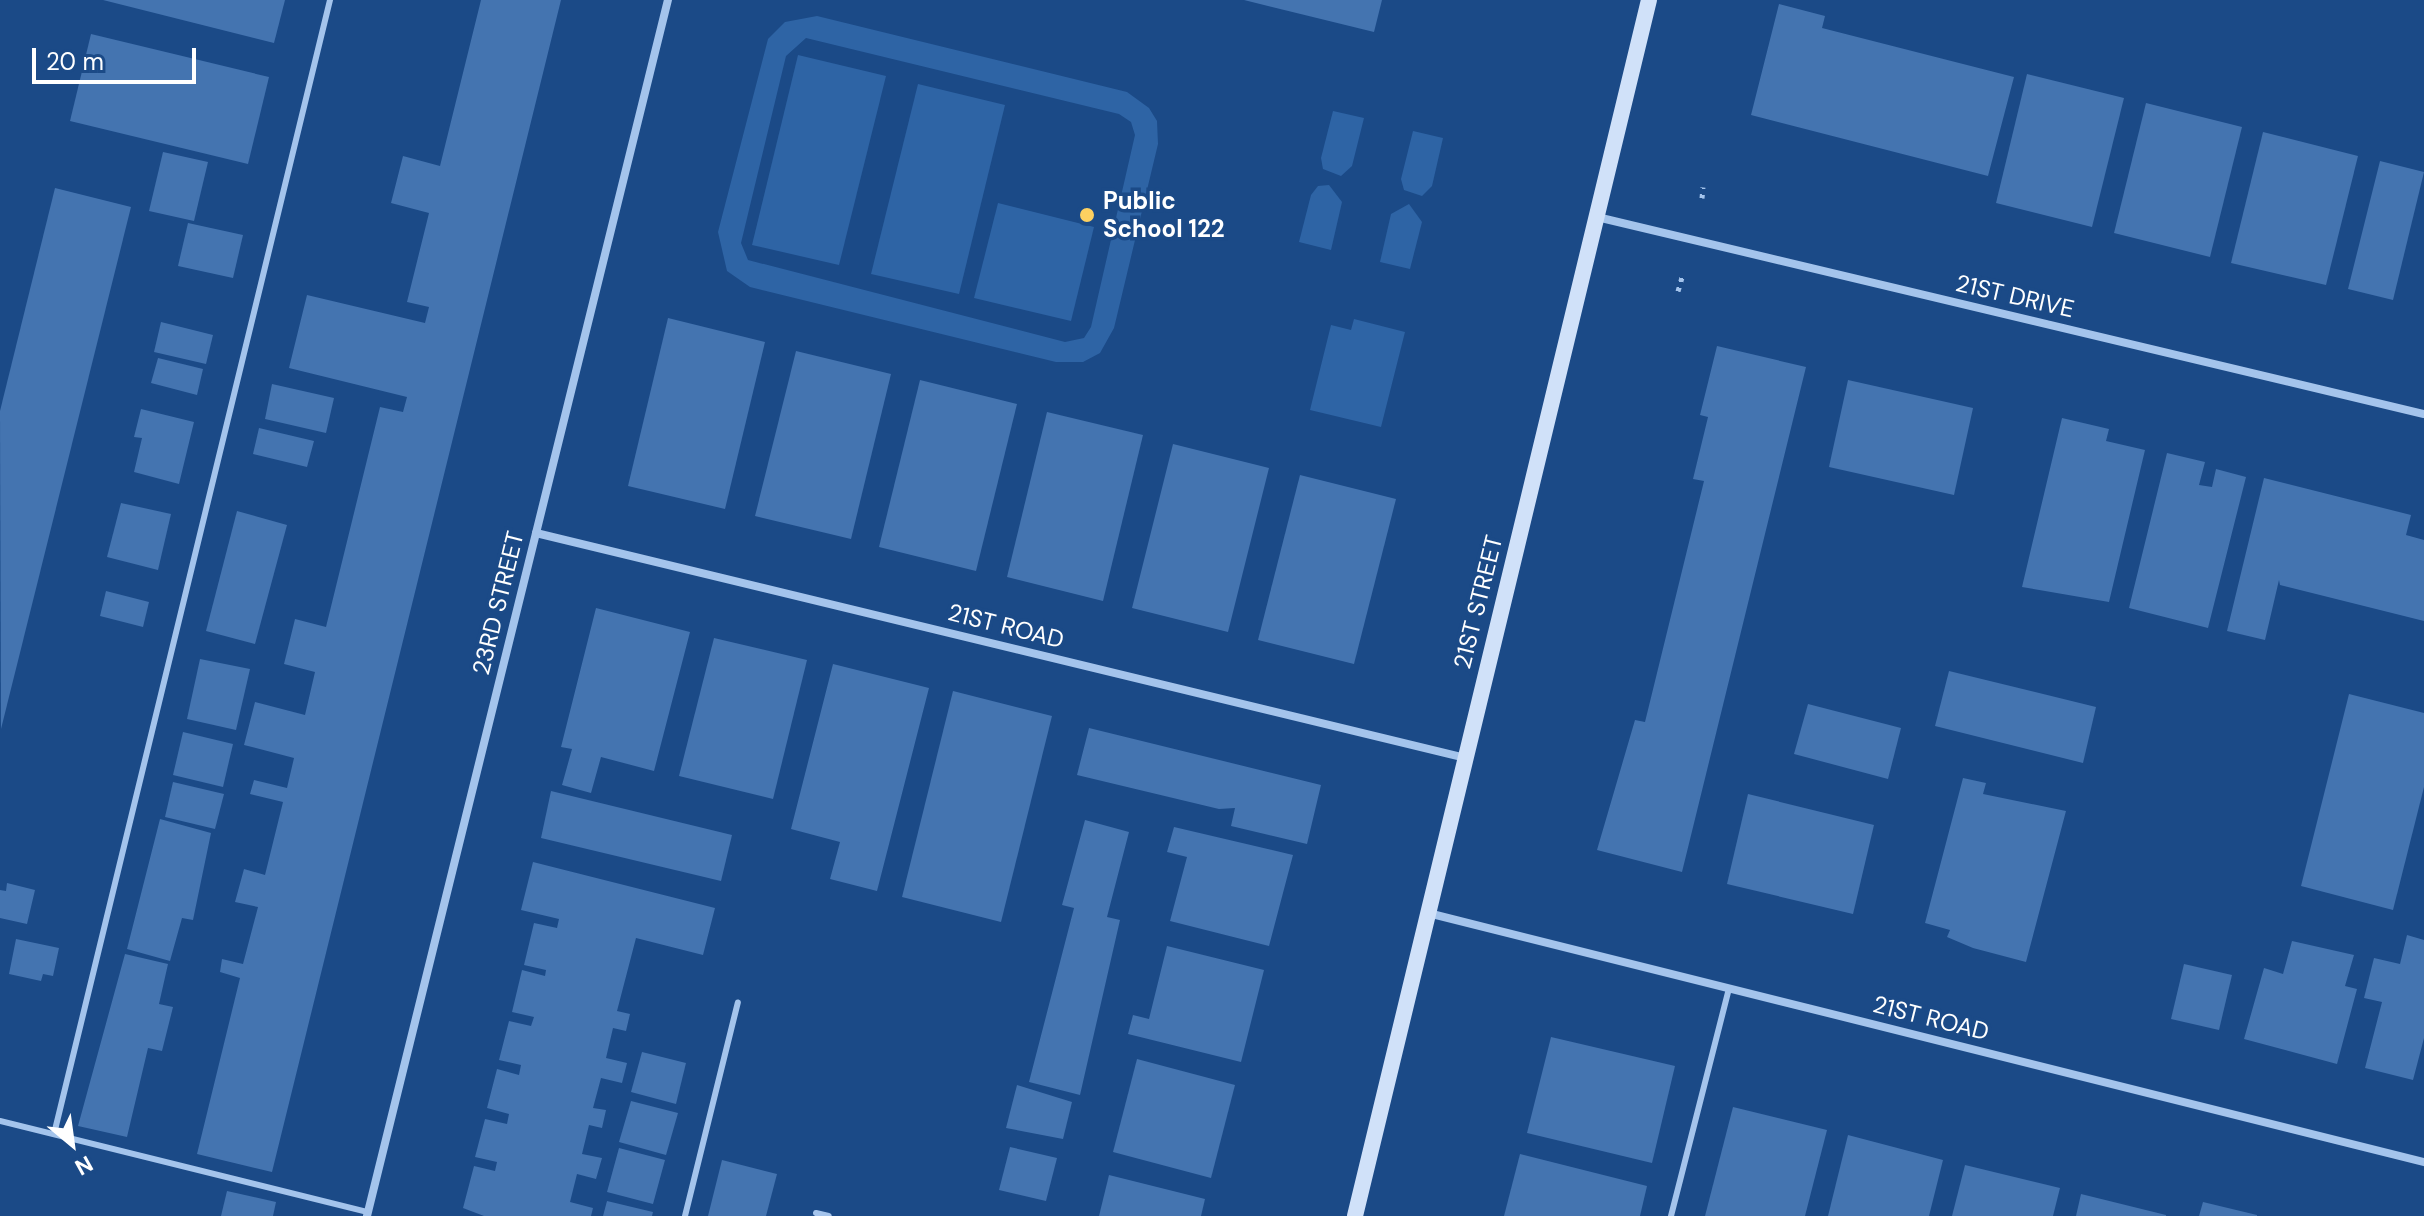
<!DOCTYPE html>
<style>
body{margin:0}
#map{position:relative;width:2424px;height:1216px;overflow:hidden;background:#1b4a87;font-family:"DM Sans",sans-serif}
div>[style]{position:absolute}
[style*='--x']{left:calc(var(--x)*1px);top:calc(var(--y)*1px);width:calc(var(--w)*1px);rotate:calc(var(--a)*1deg)}
.green>*{inset:0;background:#2e64a5}
.building>*{inset:0;background:#4474b0}
.path>*{height:5px;margin-top:-2.5px;transform-origin:0;background:repeating-linear-gradient(90deg,#a4c4ec 0 4px,transparent 0 10px)}
.lane>*{height:6px;margin:-3px;padding:0 3px;transform-origin:3px;border-radius:3px;background:#a4c4ec}
.street>*{height:8px;margin:-4px;padding:0 4px;transform-origin:4px;border-radius:4px;background:#a4c4ec}
.secondary>*{height:16px;margin:-8px;padding:0 8px;transform-origin:8px;border-radius:8px;background:#d0e1f9}
.dots>*{width:22px;height:22px;translate:-50% -50%;box-sizing:border-box;border:4px solid #1b4a87;border-radius:50%}
span{translate:-50% -50%;white-space:nowrap;text-align:center;line-height:1.15;-webkit-text-stroke:7px #1b4a87;paint-order:stroke}
.poi-label{font-size:24px;color:#fff;font-weight:700}
.left{translate:0 -50%;text-align:left}
.street-label{font-size:24px;color:#fff}
.north{position:absolute;left:32px;top:1104px;width:80px;height:80px;-webkit-text-stroke:6px #1b4a87;paint-order:stroke;rotate:151deg;font-size:22px;font-weight:700;line-height:32px;text-align:center;color:#fff}
.north::after{content:'';display:block;margin:auto;width:28px;height:36px;background:#fff;clip-path:polygon(50% 0,100% 100%,50% 72%,0 100%)}
.scale{position:absolute;left:32px;top:48px;width:164px;height:36px;box-sizing:border-box;border:4px solid #fff;border-top:0;padding-left:10px;font-size:24px;line-height:28px;white-space:nowrap;color:#fff;-webkit-text-stroke:6px #1b4a87;paint-order:stroke}
</style>
<div id="map">
<div class="green">
<i style="clip-path:polygon(evenodd,817px 16px,1127px 92px,1149px 108px,1157px 121px,1158px 144px,1114px 328px,1100px 353px,1083px 362px,1056px 362px,750px 287px,727px 271px,718px 232px,768px 39px,785px 22px,817px 16px,806px 38px,1119px 114px,1131px 122px,1135px 135px,1091px 327px,1084px 338px,1065px 342px,748px 260px,741px 243px,786px 56px,806px 38px)"></i>
<i style="clip-path:polygon(798px 55px,886px 76px,839px 265px,752px 245px)"></i>
<i style="clip-path:polygon(918px 84px,1005px 105px,959px 294px,871px 274px)"></i>
<i style="clip-path:polygon(1333px 111px,1364px 118px,1352px 166px,1341px 176px,1323px 169px,1321px 158px)"></i>
<i style="clip-path:polygon(1413px 131px,1443px 138px,1432px 186px,1422px 196px,1404px 190px,1401px 179px)"></i>
<i style="clip-path:polygon(1329px 185px,1342px 202px,1331px 250px,1299px 242px,1311px 195px,1318px 186px)"></i>
<i style="clip-path:polygon(998px 203px,1094px 227px,1071px 321px,974px 298px)"></i>
<i style="clip-path:polygon(1409px 204px,1422px 222px,1410px 269px,1380px 262px,1391px 214px)"></i>
<i style="clip-path:polygon(1354px 319px,1405px 332px,1381px 427px,1310px 410px,1331px 325px,1351px 330px)"></i>
</div>
<div class="building">
<i style="clip-path:polygon(103px 0,285px 0,274px 43px)"></i>
<i style="clip-path:polygon(481px 0,561px 0,272px 1172px,197px 1154px,240px 978px,220px 972px,222px 959px,243px 964px,258px 907px,235px 902px,244px 869px,265px 875px,283px 802px,250px 794px,254px 780px,287px 788px,294px 758px,244px 745px,255px 702px,305px 715px,315px 672px,284px 664px,295px 619px,326px 627px,380px 407px,403px 412px,407px 397px,289px 368px,307px 295px,425px 323px,429px 307px,407px 302px,429px 213px,391px 203px,403px 156px,440px 166px)"></i>
<i style="clip-path:polygon(1244px 0,1382px 0,1374px 32px)"></i>
<i style="clip-path:polygon(1779px 4px,1825px 16px,1822px 28px,2014px 77px,1988px 176px,1751px 115px)"></i>
<i style="clip-path:polygon(91px 34px,269px 77px,248px 164px,70px 121px)"></i>
<i style="clip-path:polygon(2027px 74px,2124px 98px,2092px 227px,1996px 203px)"></i>
<i style="clip-path:polygon(2146px 103px,2242px 127px,2210px 257px,2114px 233px)"></i>
<i style="clip-path:polygon(2263px 132px,2358px 156px,2326px 285px,2231px 263px)"></i>
<i style="clip-path:polygon(163px 152px,208px 162px,194px 221px,149px 211px)"></i>
<i style="clip-path:polygon(2380px 161px,2424px 172px,2393px 300px,2348px 289px)"></i>
<i style="clip-path:polygon(55px 188px,131px 207px,1px 729px,0 411px)"></i>
<i style="clip-path:polygon(188px 223px,243px 235px,233px 278px,178px 266px)"></i>
<i style="clip-path:polygon(668px 318px,765px 342px,725px 509px,628px 486px)"></i>
<i style="clip-path:polygon(161px 322px,213px 335px,206px 364px,154px 352px)"></i>
<i style="clip-path:polygon(1717px 346px,1806px 367px,1682px 872px,1597px 850px,1635px 720px,1645px 722px,1704px 481px,1693px 479px,1708px 417px,1700px 415px)"></i>
<i style="clip-path:polygon(796px 351px,891px 374px,851px 539px,755px 516px)"></i>
<i style="clip-path:polygon(158px 358px,203px 369px,197px 395px,151px 383px)"></i>
<i style="clip-path:polygon(920px 380px,1017px 404px,976px 571px,879px 547px)"></i>
<i style="clip-path:polygon(1848px 380px,1973px 408px,1954px 495px,1829px 467px)"></i>
<i style="clip-path:polygon(272px 384px,334px 398px,326px 433px,265px 419px)"></i>
<i style="clip-path:polygon(141px 409px,194px 422px,179px 484px,134px 472px,142px 438px,134px 437px)"></i>
<i style="clip-path:polygon(1047px 412px,1143px 435px,1103px 601px,1007px 577px)"></i>
<i style="clip-path:polygon(2062px 418px,2109px 429px,2106px 441px,2145px 450px,2109px 602px,2022px 587px)"></i>
<i style="clip-path:polygon(259px 428px,314px 441px,307px 467px,253px 454px)"></i>
<i style="clip-path:polygon(1173px 444px,1269px 468px,1228px 632px,1132px 608px)"></i>
<i style="clip-path:polygon(2167px 453px,2205px 462px,2199px 485px,2212px 487px,2216px 469px,2246px 477px,2208px 628px,2129px 608px)"></i>
<i style="clip-path:polygon(1300px 475px,1396px 499px,1354px 664px,1258px 640px)"></i>
<i style="clip-path:polygon(2264px 478px,2411px 515px,2406px 535px,2424px 540px,2424px 621px,2280px 585px,2279px 580px,2265px 640px,2227px 631px)"></i>
<i style="clip-path:polygon(121px 503px,171px 514px,158px 570px,107px 557px)"></i>
<i style="clip-path:polygon(237px 511px,287px 525px,255px 644px,206px 631px)"></i>
<i style="clip-path:polygon(106px 591px,149px 602px,143px 627px,100px 616px)"></i>
<i style="clip-path:polygon(596px 608px,690px 632px,654px 771px,601px 757px,591px 793px,562px 785px,572px 749px,561px 747px)"></i>
<i style="clip-path:polygon(714px 638px,807px 660px,773px 799px,679px 776px)"></i>
<i style="clip-path:polygon(200px 659px,250px 669px,236px 730px,187px 719px)"></i>
<i style="clip-path:polygon(833px 664px,929px 688px,877px 891px,830px 879px,840px 842px,791px 829px)"></i>
<i style="clip-path:polygon(1949px 671px,2096px 707px,2083px 763px,1935px 726px)"></i>
<i style="clip-path:polygon(953px 691px,1052px 716px,1001px 922px,902px 897px)"></i>
<i style="clip-path:polygon(2349px 694px,2424px 713px,2424px 787px,2393px 910px,2301px 886px)"></i>
<i style="clip-path:polygon(1808px 704px,1901px 728px,1888px 779px,1794px 754px)"></i>
<i style="clip-path:polygon(1089px 728px,1321px 785px,1307px 844px,1231px 826px,1235px 808px,1219px 809px,1077px 775px)"></i>
<i style="clip-path:polygon(183px 732px,233px 744px,223px 787px,173px 775px)"></i>
<i style="clip-path:polygon(1963px 778px,1986px 783px,1983px 794px,2066px 811px,2026px 962px,1973px 948px,1947px 937px,1950px 930px,1925px 923px)"></i>
<i style="clip-path:polygon(173px 782px,224px 794px,215px 829px,165px 817px)"></i>
<i style="clip-path:polygon(551px 791px,732px 835px,721px 881px,541px 838px)"></i>
<i style="clip-path:polygon(1748px 794px,1874px 825px,1853px 914px,1727px 884px)"></i>
<i style="clip-path:polygon(160px 819px,211px 833px,193px 920px,182px 918px,170px 961px,127px 949px)"></i>
<i style="clip-path:polygon(1085px 820px,1129px 832px,1107px 917px,1120px 920px,1080px 1095px,1029px 1082px,1074px 908px,1062px 905px)"></i>
<i style="clip-path:polygon(1174px 827px,1293px 855px,1269px 946px,1170px 921px,1187px 857px,1167px 852px)"></i>
<i style="clip-path:polygon(533px 862px,715px 908px,703px 955px,636px 938px,617px 1011px,630px 1014px,626px 1031px,613px 1028px,606px 1058px,627px 1063px,622px 1083px,601px 1078px,593px 1108px,606px 1110px,602px 1128px,589px 1125px,582px 1154px,602px 1158px,596px 1179px,577px 1174px,570px 1202px,593px 1208px,591px 1216px,484px 1216px,463px 1208px,474px 1166px,495px 1171px,497px 1162px,475px 1157px,485px 1119px,507px 1124px,509px 1114px,487px 1108px,497px 1069px,519px 1075px,521px 1065px,499px 1060px,509px 1021px,531px 1026px,534px 1017px,512px 1012px,522px 970px,545px 976px,546px 970px,524px 965px,534px 923px,557px 928px,559px 919px,521px 910px)"></i>
<i style="clip-path:polygon(7px 883px,35px 890px,27px 924px,0 918px,0 890px,6px 891px)"></i>
<i style="clip-path:polygon(2407px 935px,2424px 940px,2424px 1038px,2413px 1080px,2365px 1068px,2382px 1002px,2364px 998px,2374px 958px,2400px 964px)"></i>
<i style="clip-path:polygon(16px 939px,59px 948px,53px 976px,43px 974px,41px 981px,9px 974px)"></i>
<i style="clip-path:polygon(2292px 941px,2354px 955px,2345px 986px,2357px 989px,2337px 1064px,2244px 1039px,2264px 968px,2283px 974px)"></i>
<i style="clip-path:polygon(1167px 946px,1264px 970px,1241px 1062px,1128px 1034px,1133px 1015px,1149px 1019px)"></i>
<i style="clip-path:polygon(125px 954px,168px 964px,159px 1004px,173px 1007px,162px 1051px,148px 1048px,127px 1137px,78px 1126px)"></i>
<i style="clip-path:polygon(2184px 964px,2232px 975px,2219px 1030px,2171px 1019px)"></i>
<i style="clip-path:polygon(1551px 1037px,1675px 1066px,1652px 1163px,1527px 1133px)"></i>
<i style="clip-path:polygon(642px 1052px,686px 1063px,676px 1104px,631px 1092px)"></i>
<i style="clip-path:polygon(1137px 1059px,1235px 1085px,1211px 1178px,1113px 1152px)"></i>
<i style="clip-path:polygon(1017px 1085px,1072px 1102px,1063px 1139px,1006px 1128px)"></i>
<i style="clip-path:polygon(631px 1101px,678px 1113px,666px 1155px,619px 1142px)"></i>
<i style="clip-path:polygon(1733px 1107px,1827px 1130px,1805px 1216px,1705px 1216px)"></i>
<i style="clip-path:polygon(1848px 1135px,1943px 1160px,1929px 1216px,1828px 1216px)"></i>
<i style="clip-path:polygon(1010px 1147px,1057px 1158px,1046px 1201px,999px 1190px)"></i>
<i style="clip-path:polygon(619px 1148px,665px 1160px,653px 1204px,607px 1192px)"></i>
<i style="clip-path:polygon(1520px 1154px,1647px 1186px,1640px 1216px,1504px 1216px)"></i>
<i style="clip-path:polygon(722px 1160px,777px 1174px,766px 1216px,708px 1216px)"></i>
<i style="clip-path:polygon(1965px 1165px,2060px 1188px,2053px 1216px,1952px 1216px)"></i>
<i style="clip-path:polygon(1109px 1175px,1205px 1199px,1201px 1216px,1099px 1216px)"></i>
<i style="clip-path:polygon(227px 1191px,276px 1202px,273px 1216px,221px 1216px)"></i>
<i style="clip-path:polygon(2081px 1194px,2166px 1215px,2166px 1216px,2076px 1216px)"></i>
<i style="clip-path:polygon(607px 1201px,653px 1212px,652px 1216px,603px 1216px)"></i>
<i style="clip-path:polygon(2203px 1202px,2257px 1215px,2257px 1216px,2199px 1216px)"></i>
</div>
<div class="path">
<i style="--x:1702;--y:198;--w:11;--a:-85"></i>
<i style="--x:1678;--y:291;--w:19;--a:-74"></i>
</div>
<div class="lane">
<i style="--x:0;--y:1121;--w:379;--a:13.9"></i>
<i style="--x:54;--y:1134;--w:1167;--a:-76.32"></i>
<i style="--x:816;--y:1213;--w:13;--a:13"></i>
<i style="--x:685;--y:1216;--w:220;--a:-76.1"></i>
<i style="--x:1671;--y:1216;--w:235;--a:-75.7"></i>
</div>
<div class="street">
<i style="--x:1597;--y:217;--w:850;--a:13.4"></i>
<i style="--x:536;--y:533;--w:956;--a:13.61"></i>
<i style="--x:1428;--y:913;--w:1027;--a:14.04"></i>
<i style="--x:367;--y:1216;--w:1253;--a:-76.1"></i>
</div>
<div class="secondary">
<i style="--x:1355;--y:1216;--w:1251;--a:-76.41"></i>
</div>
<div class="dots">
<i style="left:1087px;top:215px;background:#fdd060"></i>
</div>
<div class="poi-label">
<span class="left" style="left:1103px;top:215px">Public<br>School 122</span>
</div>
<div class="street-label">
<span style="left:2015px;top:296px;rotate:13deg">21ST DRIVE</span>
<span style="left:1478px;top:602px;rotate:-76deg">21ST STREET</span>
<span style="left:498px;top:603px;rotate:-76deg">23RD STREET</span>
<span style="left:1006px;top:626px;rotate:14deg">21ST ROAD</span>
<span style="left:1931px;top:1018px;rotate:14deg">21ST ROAD</span>
</div>
<div class="north">N</div>
<div class="scale">20 m</div>
</div>
